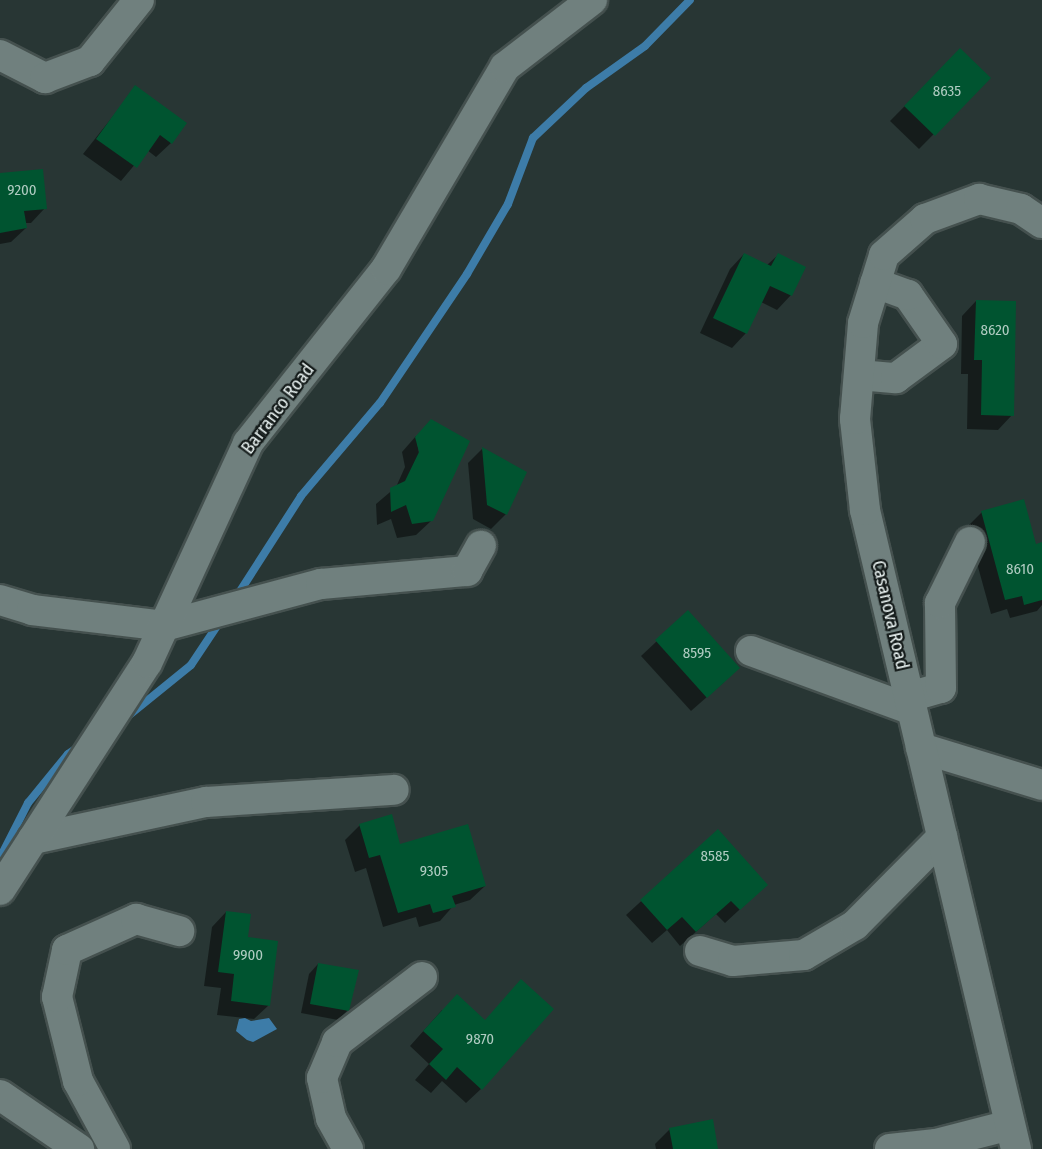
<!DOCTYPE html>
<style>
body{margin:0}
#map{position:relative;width:1042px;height:1149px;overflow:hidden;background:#283634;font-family:"Fira Sans Condensed",sans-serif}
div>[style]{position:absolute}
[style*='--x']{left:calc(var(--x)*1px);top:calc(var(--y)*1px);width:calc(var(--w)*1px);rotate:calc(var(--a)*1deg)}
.water>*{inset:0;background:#3d7ca8}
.shadow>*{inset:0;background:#0007}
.stream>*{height:8px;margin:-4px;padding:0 4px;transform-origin:4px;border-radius:4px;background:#3d7ca8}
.building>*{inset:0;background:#005430}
.roads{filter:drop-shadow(2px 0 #45514f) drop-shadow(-2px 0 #45514f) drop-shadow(0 2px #45514f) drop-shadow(0 -2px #45514f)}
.street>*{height:30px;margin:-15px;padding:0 15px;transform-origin:15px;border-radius:15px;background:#70807e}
span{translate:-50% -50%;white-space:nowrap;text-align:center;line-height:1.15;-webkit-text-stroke:4.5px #151c1b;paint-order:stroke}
.number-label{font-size:15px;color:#b0ccc2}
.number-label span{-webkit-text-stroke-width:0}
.street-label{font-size:18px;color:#ebf4f3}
</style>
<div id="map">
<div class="water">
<i style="clip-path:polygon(245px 1018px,251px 1021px,269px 1018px,277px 1029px,253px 1042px,247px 1040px,236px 1031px,239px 1019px)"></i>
</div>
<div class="shadow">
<i style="clip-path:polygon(960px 50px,989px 78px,919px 149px,890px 121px)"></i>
<i style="clip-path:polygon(136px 87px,171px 143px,156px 157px,147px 150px,121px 181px,83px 154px)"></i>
<i style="clip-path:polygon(0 175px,45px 208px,31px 223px,25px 223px,26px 228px,11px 242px,0 244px)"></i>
<i style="clip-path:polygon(744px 254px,767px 265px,778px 255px,791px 295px,777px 310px,761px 302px,746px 333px,732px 348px,700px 333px,730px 269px)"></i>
<i style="clip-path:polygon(976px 301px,1012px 415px,998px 430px,967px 429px,968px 374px,961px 374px,962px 316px)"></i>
<i style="clip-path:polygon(416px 436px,431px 521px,416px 535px,397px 538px,391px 519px,377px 525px,376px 504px,396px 487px,405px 467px,402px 452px)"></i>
<i style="clip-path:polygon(482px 449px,506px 514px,491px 529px,473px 519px,468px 463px)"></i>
<i style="clip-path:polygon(982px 512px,1035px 546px,1042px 544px,1042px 605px,1037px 611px,1010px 618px,1007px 609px,991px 614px,967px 527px)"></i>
<i style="clip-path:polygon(688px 612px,724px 682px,691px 711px,641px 656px)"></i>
<i style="clip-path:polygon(360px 825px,399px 846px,485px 886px,470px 900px,454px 905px,440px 921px,419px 927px,416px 917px,383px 927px,366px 868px,355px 872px,345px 840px)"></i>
<i style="clip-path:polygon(718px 831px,751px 899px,725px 923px,716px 914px,680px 946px,667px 930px,652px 943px,626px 915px)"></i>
<i style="clip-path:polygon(226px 912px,246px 938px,269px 1005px,254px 1019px,217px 1015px,221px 988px,204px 986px,212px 927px)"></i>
<i style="clip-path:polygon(318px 964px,347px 1011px,338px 1020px,301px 1013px,309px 974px)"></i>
<i style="clip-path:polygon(442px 1010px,481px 1089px,466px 1103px,442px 1081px,431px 1093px,415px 1080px,429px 1064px,410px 1046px)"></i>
<i style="clip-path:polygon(670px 1129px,717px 1149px,656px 1149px,655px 1144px)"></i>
</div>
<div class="stream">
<i style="--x:235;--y:599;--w:122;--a:-57.3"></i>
<i style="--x:301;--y:496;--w:122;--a:-49.7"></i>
<i style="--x:380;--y:403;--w:156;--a:-56"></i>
<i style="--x:467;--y:274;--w:81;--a:-59.6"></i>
<i style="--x:508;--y:204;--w:71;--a:-69.3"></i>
<i style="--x:533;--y:138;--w:73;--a:-43.3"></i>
<i style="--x:586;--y:88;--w:72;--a:-35.4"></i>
<i style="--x:645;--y:46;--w:64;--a:-45.6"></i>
<i style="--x:127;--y:717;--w:82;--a:-39.1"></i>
<i style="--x:191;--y:665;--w:54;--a:-56.3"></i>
<i style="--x:0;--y:858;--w:62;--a:-63"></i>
<i style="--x:28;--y:803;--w:63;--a:-50.8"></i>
<i style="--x:68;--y:754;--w:14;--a:-34"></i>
</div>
<div class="building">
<i style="clip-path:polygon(960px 48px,991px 78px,935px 136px,904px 106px)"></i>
<i style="clip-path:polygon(135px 85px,187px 123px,172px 144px,160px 135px,137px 168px,96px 139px)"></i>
<i style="clip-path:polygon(43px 169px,47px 209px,24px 211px,27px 228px,0 233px,0 173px)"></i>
<i style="clip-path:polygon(744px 253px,771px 266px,778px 253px,806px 267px,792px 296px,770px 286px,747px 334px,713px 318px)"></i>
<i style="clip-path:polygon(976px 300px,1016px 301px,1014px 416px,981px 415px,982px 360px,974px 360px)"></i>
<i style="clip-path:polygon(431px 419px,470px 441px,433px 521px,412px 524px,406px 505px,391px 512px,390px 488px,405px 481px,419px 452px,415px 437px)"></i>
<i style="clip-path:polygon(482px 447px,527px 472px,507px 515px,487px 505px)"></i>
<i style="clip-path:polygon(1024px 499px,1036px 544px,1042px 542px,1042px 600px,1024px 605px,1022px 596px,1005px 600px,981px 511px)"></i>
<i style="clip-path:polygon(688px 610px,740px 668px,707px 698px,655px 640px)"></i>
<i style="clip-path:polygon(392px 814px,400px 844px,468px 824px,486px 886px,452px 896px,456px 907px,433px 913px,430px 904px,398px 913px,380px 855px,369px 858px,359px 824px)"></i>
<i style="clip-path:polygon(718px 829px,768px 885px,740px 910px,731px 901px,696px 932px,682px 917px,667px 930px,640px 900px)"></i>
<i style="clip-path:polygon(226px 911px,251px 914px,248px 937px,278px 941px,270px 1006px,231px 1001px,234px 974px,218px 972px)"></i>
<i style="clip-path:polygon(318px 963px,359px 970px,349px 1011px,310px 1004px)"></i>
<i style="clip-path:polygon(521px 979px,554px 1009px,482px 1090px,457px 1067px,446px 1080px,429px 1064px,443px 1049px,423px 1031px,457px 994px,485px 1020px)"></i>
<i style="clip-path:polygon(713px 1119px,718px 1149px,673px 1149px,669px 1128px)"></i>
</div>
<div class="roads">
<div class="street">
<i style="--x:0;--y:55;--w:51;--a:27.1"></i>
<i style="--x:45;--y:78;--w:48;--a:-20.7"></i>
<i style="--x:90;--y:61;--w:78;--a:-51.2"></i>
<i style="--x:859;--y:375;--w:37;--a:5"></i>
<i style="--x:896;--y:378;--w:57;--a:-36.5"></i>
<i style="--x:942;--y:344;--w:60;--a:-124.8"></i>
<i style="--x:908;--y:295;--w:35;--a:-160"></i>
<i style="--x:0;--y:600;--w:34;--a:17"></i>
<i style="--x:32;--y:610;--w:133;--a:6.9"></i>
<i style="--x:164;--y:626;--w:163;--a:-15"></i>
<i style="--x:321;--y:584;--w:147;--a:-5.1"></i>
<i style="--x:467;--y:571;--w:29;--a:-61"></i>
<i style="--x:751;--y:651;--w:171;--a:20.1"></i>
<i style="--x:909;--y:697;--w:33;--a:-16"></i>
<i style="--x:941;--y:688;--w:85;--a:-90.7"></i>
<i style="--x:940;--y:603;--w:68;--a:-63.8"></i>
<i style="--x:921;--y:748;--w:127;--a:17"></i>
<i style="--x:33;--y:839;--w:177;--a:-12.1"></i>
<i style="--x:206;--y:802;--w:188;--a:-3.7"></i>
<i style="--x:0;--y:890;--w:270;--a:-57.1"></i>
<i style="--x:147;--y:663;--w:242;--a:-65.3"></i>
<i style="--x:248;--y:443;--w:222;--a:-51.6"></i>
<i style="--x:386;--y:269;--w:234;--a:-59.5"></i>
<i style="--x:505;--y:67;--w:110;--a:-37.6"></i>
<i style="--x:700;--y:951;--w:34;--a:17"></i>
<i style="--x:733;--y:961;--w:71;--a:-4.8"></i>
<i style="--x:804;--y:955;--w:59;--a:-30.5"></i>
<i style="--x:855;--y:925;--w:124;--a:-45.3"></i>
<i style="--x:0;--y:1095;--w:96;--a:34.4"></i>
<i style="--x:115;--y:1149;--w:77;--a:-118.6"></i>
<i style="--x:78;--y:1081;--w:87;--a:-104"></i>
<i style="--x:57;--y:997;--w:48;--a:-78"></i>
<i style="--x:67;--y:950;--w:76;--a:-24.2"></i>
<i style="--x:136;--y:919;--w:45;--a:15.6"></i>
<i style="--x:348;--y:1149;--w:35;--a:-119"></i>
<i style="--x:331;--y:1118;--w:41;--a:-102.7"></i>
<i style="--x:322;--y:1078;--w:39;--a:-67"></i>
<i style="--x:337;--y:1042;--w:107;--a:-37.4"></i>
<i style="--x:890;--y:1149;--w:46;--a:-6.2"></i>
<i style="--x:936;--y:1144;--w:76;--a:-14.4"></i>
<i style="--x:1016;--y:1149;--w:657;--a:-103.3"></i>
<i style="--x:865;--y:510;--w:92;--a:-96.3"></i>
<i style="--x:855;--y:419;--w:96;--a:-85.2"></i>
<i style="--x:863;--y:323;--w:71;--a:-72.8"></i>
<i style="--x:884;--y:255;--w:55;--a:-41.3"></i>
<i style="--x:925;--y:219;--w:58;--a:-20.3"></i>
<i style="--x:979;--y:199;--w:43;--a:13.4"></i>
<i style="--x:1021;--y:209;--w:25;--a:34"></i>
</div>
</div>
<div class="number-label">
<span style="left:947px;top:92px">8635</span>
<span style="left:22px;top:191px">9200</span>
<span style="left:995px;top:331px">8620</span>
<span style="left:1020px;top:570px">8610</span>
<span style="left:697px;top:654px">8595</span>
<span style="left:715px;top:857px">8585</span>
<span style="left:434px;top:872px">9305</span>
<span style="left:248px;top:956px">9900</span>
<span style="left:480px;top:1040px">9870</span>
</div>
<div class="street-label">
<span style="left:278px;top:409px;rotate:-53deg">Barranco Road</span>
<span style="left:890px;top:615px;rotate:77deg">Casanova Road</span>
</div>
</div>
